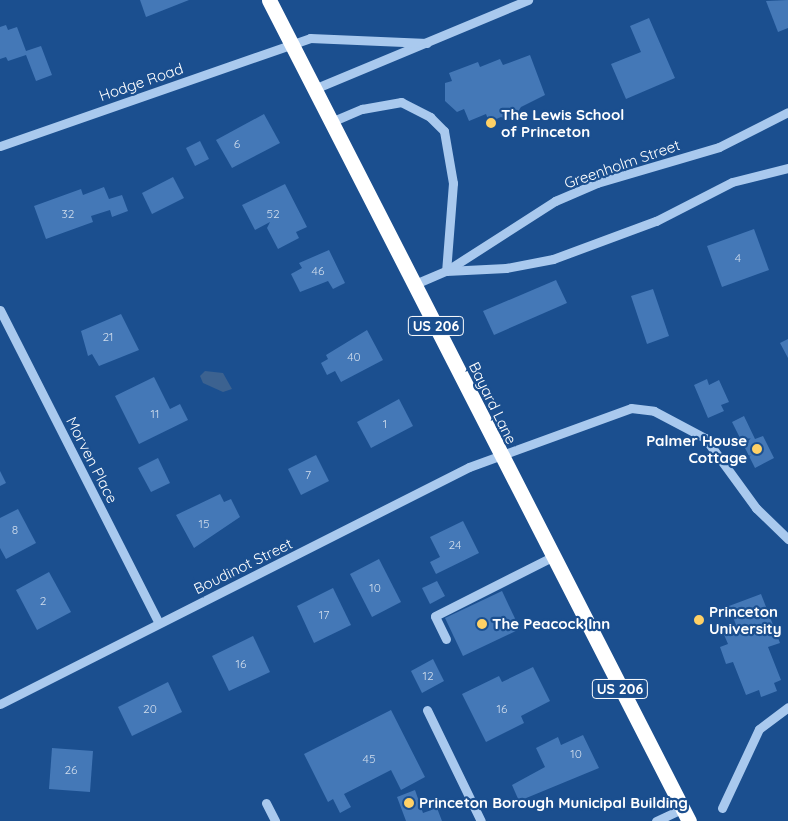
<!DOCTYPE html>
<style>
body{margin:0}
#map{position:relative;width:788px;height:821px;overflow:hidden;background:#1b4f8f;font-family:Quicksand,sans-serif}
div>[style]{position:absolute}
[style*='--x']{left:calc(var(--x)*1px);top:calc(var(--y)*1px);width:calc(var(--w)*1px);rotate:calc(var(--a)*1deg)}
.water>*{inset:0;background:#3c6290}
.building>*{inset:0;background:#4478b7}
.minor>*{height:9px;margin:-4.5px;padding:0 4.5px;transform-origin:4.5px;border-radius:4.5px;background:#a9c9ee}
.highway>*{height:15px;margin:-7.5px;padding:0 7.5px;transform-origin:7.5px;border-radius:7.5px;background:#fff}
.dots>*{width:14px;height:14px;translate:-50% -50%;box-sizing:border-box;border:2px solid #1b4f8f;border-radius:50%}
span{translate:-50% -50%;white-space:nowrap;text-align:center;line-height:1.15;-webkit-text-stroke:4.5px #1b4f8f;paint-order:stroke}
.number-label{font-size:12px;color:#d0dded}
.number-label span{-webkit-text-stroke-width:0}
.shield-label span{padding:1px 4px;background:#1b4f8f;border:1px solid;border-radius:4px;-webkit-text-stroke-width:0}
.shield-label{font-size:14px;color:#fff;font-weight:700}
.street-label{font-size:15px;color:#fff}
.poi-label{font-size:15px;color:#fff;font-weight:700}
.left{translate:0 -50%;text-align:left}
.right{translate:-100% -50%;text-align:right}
</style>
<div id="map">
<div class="water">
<i style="clip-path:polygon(205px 371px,223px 373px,232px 389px,223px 392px,203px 383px,200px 376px)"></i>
</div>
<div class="building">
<i style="clip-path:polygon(140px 0,189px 0,146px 17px)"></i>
<i style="clip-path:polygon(788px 0,788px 28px,778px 32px,766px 1px)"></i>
<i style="clip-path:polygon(649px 18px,675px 78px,626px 99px,611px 64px,641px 52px,630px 26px)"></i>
<i style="clip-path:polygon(6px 25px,8px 30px,17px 27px,26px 51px,41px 46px,52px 75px,36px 81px,26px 55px,8px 61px,6px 57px,0 59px,0 27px)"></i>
<i style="clip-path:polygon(530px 55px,545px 95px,521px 107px,512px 121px,501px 117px,489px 122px,486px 114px,469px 121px,464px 109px,457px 112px,445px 101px,445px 83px,452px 81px,449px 73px,478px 62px,480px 67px,500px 59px,503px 65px)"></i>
<i style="clip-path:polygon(264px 114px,280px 143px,232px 168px,216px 140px)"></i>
<i style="clip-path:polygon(200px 141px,209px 159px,195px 166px,186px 148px)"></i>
<i style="clip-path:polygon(173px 177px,184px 198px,152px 214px,142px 193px)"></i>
<i style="clip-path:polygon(285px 184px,307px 227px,296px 232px,299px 238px,278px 249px,267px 228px,270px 222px,255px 230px,242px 205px)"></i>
<i style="clip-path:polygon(104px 187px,109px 199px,122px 195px,128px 211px,112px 217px,110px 210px,91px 216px,93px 222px,46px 239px,34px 206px,81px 189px,83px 195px)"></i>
<i style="clip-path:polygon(754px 229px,769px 270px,722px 287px,707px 246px)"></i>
<i style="clip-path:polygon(329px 250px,345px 283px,333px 289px,328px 281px,300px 292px,291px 274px,302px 268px,299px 263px)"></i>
<i style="clip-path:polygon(556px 280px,567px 303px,494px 335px,483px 311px)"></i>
<i style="clip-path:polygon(653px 289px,669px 336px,647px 344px,631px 296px)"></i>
<i style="clip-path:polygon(121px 314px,139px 350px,99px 366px,92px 354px,88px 356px,81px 331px)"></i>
<i style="clip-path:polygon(367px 330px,383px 360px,341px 382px,335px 371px,327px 375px,321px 363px,328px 359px,326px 355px)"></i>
<i style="clip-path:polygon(788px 339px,788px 358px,780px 343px)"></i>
<i style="clip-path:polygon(154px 377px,170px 409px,180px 404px,188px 420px,139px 444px,115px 396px)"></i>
<i style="clip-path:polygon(707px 379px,709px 385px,719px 380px,729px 402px,721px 405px,724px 411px,708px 418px,694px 385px)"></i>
<i style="clip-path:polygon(399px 399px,413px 426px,371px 448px,357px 422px)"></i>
<i style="clip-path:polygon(744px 416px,755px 439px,763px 436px,774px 458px,755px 468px,732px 422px)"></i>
<i style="clip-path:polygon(316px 455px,329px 481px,301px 495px,288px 469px)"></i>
<i style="clip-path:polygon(158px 458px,170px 483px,151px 492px,138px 468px)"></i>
<i style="clip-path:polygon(0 471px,6px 483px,0 486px)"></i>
<i style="clip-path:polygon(220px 494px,224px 502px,231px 499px,240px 517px,194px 548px,176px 515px)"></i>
<i style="clip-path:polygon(18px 509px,36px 543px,6px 559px,0 548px,0 518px)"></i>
<i style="clip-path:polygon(463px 521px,479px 553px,436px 574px,430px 562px,440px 557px,430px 537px)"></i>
<i style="clip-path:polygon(379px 559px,401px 602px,372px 617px,350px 574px)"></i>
<i style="clip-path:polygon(49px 572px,71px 612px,37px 630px,16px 590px)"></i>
<i style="clip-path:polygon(437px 581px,445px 596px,430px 604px,422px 588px)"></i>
<i style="clip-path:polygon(333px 588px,351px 625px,314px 643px,297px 606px)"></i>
<i style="clip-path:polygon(502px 591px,520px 629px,463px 656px,445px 618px)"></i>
<i style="clip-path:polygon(761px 594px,780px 643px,768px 647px,781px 680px,774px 683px,777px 691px,761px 697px,759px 690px,746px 695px,733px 662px,726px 664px,720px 647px,728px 644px,722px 630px,736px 625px,729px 606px)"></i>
<i style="clip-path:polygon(253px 636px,270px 672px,229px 691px,212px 656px)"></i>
<i style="clip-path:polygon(433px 659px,444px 681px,422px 693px,411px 671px)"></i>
<i style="clip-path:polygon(533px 667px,550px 701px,521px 716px,524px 723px,486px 742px,462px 694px,499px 676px,502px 682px)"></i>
<i style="clip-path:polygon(168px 682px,182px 712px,132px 736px,118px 707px)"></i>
<i style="clip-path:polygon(391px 710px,425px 777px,401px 790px,391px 770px,344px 794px,351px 807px,340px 813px,333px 799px,328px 802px,304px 754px)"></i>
<i style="clip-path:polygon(583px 735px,599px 768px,519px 801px,512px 785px,545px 767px,536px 748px,558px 737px,561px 745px)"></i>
<i style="clip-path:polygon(52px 748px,93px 751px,90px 792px,49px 789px)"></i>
<i style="clip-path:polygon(415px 790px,423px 813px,437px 808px,442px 821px,406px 821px,397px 797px)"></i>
</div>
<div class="minor">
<i style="--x:314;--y:89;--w:232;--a:-22.6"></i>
<i style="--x:331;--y:122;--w:34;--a:-23"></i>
<i style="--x:362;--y:109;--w:40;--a:-10"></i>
<i style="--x:401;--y:102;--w:33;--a:27"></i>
<i style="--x:430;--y:117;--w:20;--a:45"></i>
<i style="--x:444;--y:131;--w:53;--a:80.2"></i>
<i style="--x:453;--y:183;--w:88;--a:94.5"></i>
<i style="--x:0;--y:146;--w:328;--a:-19.2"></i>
<i style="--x:310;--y:38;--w:117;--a:2.4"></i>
<i style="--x:446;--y:271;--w:60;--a:-2.9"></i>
<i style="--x:506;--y:268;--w:48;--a:-10.8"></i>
<i style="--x:553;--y:259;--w:110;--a:-20.3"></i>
<i style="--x:656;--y:221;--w:85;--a:-27.2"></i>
<i style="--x:732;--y:182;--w:58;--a:-14"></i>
<i style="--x:415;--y:284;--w:34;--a:-23"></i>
<i style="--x:446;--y:271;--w:130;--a:-32.7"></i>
<i style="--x:555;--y:201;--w:46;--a:-23.2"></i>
<i style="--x:597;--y:183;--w:127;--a:-16.4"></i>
<i style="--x:719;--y:147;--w:77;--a:-26.9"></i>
<i style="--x:0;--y:310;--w:351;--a:63.1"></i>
<i style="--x:446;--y:639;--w:25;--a:-116"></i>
<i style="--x:435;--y:616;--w:131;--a:-26.8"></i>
<i style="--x:0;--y:704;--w:525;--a:-26.81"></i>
<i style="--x:469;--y:467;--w:172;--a:-20"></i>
<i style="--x:631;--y:408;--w:23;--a:7"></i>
<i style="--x:654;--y:411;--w:58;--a:27.9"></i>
<i style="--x:705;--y:438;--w:87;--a:53.9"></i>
<i style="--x:756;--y:508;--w:45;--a:44.1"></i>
<i style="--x:427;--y:710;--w:123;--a:64.1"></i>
<i style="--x:266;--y:803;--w:20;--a:63"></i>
<i style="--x:722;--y:808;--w:87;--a:-64.9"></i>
<i style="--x:759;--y:729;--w:36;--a:-37"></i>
<i style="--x:656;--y:821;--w:29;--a:-25"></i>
</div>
<div class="highway">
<i style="--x:269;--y:0;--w:922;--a:62.91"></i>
</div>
<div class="dots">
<i style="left:491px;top:123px;background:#ffd166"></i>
<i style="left:757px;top:449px;background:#ffd166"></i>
<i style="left:699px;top:620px;background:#ffd166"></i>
<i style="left:482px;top:624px;background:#ffd166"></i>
<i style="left:409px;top:803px;background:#ffd166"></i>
</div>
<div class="number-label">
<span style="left:237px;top:144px">6</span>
<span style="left:68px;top:214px">32</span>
<span style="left:273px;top:214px">52</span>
<span style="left:738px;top:258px">4</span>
<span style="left:318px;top:271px">46</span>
<span style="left:108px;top:337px">21</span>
<span style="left:354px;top:357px">40</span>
<span style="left:155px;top:414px">11</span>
<span style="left:385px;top:424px">1</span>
<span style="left:308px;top:475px">7</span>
<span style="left:204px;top:524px">15</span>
<span style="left:15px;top:530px">8</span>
<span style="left:455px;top:545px">24</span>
<span style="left:375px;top:588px">10</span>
<span style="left:43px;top:601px">2</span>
<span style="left:324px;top:615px">17</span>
<span style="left:241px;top:664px">16</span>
<span style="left:428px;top:676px">12</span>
<span style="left:150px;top:709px">20</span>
<span style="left:502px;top:709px">16</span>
<span style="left:576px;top:754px">10</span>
<span style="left:369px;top:759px">45</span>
<span style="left:71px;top:770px">26</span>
</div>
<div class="shield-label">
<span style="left:436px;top:326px">US 206</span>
<span style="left:620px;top:689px">US 206</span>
</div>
<div class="street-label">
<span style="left:141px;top:82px;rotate:-19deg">Hodge Road</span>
<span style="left:622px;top:164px;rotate:-19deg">Greenholm Street</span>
<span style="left:493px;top:403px;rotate:64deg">Bayard Lane</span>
<span style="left:92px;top:460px;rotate:63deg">Morven Place</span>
<span style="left:243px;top:566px;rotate:-26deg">Boudinot Street</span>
</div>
<div class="poi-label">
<span class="left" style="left:501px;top:123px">The Lewis School<br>of Princeton</span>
<span class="right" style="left:747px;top:449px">Palmer House<br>Cottage</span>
<span class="left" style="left:709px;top:620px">Princeton<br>University</span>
<span class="left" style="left:492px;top:624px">The Peacock Inn</span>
<span class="left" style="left:419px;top:803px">Princeton Borough Municipal Building</span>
</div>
</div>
